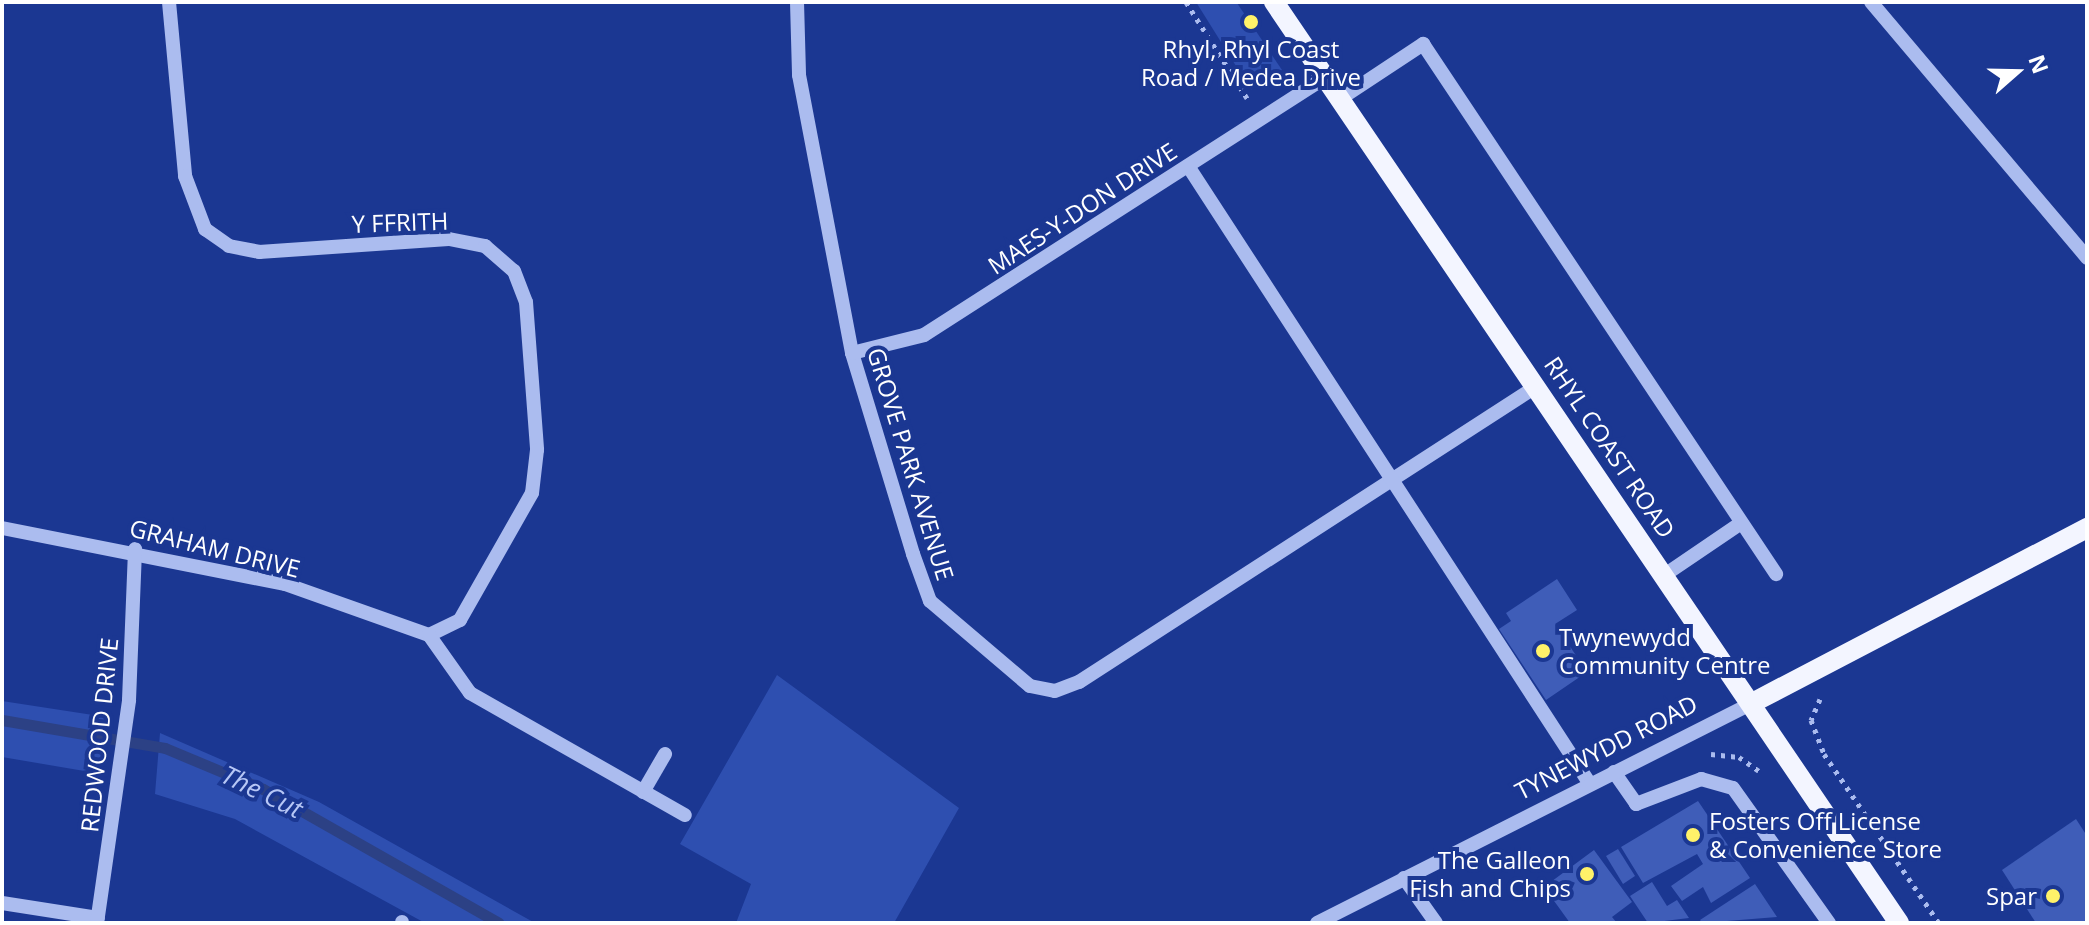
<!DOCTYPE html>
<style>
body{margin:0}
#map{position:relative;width:2089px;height:925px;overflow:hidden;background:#1b3792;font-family:"Open Sans",sans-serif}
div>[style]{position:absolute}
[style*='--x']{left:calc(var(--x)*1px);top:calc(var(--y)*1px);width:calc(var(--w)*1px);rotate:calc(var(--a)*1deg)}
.green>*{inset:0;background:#2e4fb0}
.stream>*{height:11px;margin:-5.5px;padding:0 5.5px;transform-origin:5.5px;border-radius:5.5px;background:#2c4185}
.building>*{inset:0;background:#3f5db8}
.path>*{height:5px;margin-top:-2.5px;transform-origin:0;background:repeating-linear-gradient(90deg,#abbcef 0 4px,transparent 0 10px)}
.minor>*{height:14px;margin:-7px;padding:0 7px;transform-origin:7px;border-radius:7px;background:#abbcef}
.major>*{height:20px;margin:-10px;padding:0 10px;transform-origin:10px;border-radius:10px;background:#f3f5ff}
.dots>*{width:22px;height:22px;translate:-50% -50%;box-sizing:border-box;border:4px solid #1b3792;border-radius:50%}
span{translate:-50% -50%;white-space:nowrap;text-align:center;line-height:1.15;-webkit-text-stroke:8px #1b3792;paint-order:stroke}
.poi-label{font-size:24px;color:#fff}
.left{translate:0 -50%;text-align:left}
.right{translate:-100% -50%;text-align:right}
.street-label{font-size:24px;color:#fff}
.water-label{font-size:26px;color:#b7c7f6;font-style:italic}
.frame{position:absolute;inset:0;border:4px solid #fff;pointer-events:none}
.north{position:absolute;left:1977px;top:32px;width:80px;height:80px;-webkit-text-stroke:6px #1b3792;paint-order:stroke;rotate:70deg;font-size:22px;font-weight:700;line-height:32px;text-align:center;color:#fff}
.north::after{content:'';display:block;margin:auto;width:28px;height:36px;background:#fff;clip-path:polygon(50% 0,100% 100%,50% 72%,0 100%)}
</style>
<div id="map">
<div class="green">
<i style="clip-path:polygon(1196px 2px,1237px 3px,1282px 70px,1251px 90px)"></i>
<i style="clip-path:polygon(777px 675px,959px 808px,894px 923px,736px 923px,751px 884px,680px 844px)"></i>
<i style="clip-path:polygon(2px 701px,106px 717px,102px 774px,2px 757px)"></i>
<i style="clip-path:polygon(160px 733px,319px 802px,535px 923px,425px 923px,235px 819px,155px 794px)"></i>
</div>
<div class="stream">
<i style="--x:2;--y:720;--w:165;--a:9.7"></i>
<i style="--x:165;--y:748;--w:106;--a:22.7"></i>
<i style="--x:263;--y:789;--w:271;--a:29.6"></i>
</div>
<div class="building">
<i style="clip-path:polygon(1557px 579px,1577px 610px,1555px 624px,1587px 672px,1546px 700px,1499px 629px,1511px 621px,1506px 613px)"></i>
<i style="clip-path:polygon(1698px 801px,1750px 878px,1711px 903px,1703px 887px,1682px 901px,1671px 886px,1703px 864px,1697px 854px,1643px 883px,1621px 847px)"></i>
<i style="clip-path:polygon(2076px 819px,2087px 836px,2087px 923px,2036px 923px,2002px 870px)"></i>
<i style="clip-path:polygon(1618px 849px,1635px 876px,1623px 884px,1606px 856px)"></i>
<i style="clip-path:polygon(1594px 850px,1632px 902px,1612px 917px,1617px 923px,1570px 923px,1544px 887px)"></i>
<i style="clip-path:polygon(1652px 882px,1667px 906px,1677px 900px,1689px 918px,1648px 923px,1630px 896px)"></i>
<i style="clip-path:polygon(1755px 884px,1777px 917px,1702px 923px,1700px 920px)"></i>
</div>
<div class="path">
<i style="--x:1186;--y:2;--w:114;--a:57.6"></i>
<i style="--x:1820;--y:699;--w:23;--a:113"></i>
<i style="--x:1811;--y:720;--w:36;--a:69"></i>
<i style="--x:1824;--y:754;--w:204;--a:55.8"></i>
<i style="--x:1711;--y:754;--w:28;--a:6"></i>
<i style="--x:1739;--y:757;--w:24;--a:35"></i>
</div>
<div class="minor">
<i style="--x:169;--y:2;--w:175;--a:84.7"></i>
<i style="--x:185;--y:176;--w:57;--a:69.3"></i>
<i style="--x:205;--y:229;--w:29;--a:35"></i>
<i style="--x:229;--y:246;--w:31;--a:11"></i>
<i style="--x:259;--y:252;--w:190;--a:-3.9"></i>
<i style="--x:449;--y:239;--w:37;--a:11"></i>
<i style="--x:485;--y:246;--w:38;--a:41"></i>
<i style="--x:514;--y:271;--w:33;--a:69"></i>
<i style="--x:526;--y:302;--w:148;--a:85.7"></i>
<i style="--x:537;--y:450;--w:43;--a:96.6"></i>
<i style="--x:532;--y:493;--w:146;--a:119.6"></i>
<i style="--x:460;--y:620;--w:34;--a:154"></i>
<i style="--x:797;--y:2;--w:73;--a:88.4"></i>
<i style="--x:799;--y:75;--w:283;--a:79.2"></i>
<i style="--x:852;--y:353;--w:210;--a:73.1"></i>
<i style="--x:913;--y:554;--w:50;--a:70.1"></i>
<i style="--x:930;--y:601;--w:131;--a:40.4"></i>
<i style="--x:1030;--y:686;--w:25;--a:11"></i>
<i style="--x:1055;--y:691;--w:26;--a:-21"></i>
<i style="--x:1079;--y:682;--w:545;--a:-32.87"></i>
<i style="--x:1871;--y:2;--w:335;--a:49.8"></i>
<i style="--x:1340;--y:99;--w:100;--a:-33.5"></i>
<i style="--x:1423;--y:44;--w:637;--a:56.33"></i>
<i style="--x:1188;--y:166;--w:737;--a:56.96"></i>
<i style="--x:852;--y:353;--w:74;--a:-14"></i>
<i style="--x:924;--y:335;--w:478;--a:-32.7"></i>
<i style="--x:2;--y:528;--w:288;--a:11.2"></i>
<i style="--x:285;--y:584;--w:153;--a:19.5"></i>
<i style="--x:429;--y:635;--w:71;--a:54.7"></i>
<i style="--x:470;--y:693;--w:247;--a:29.6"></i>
<i style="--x:1666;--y:574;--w:91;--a:-34.2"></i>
<i style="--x:1614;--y:772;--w:39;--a:55"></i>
<i style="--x:1636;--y:804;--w:70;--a:-21"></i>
<i style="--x:1701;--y:779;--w:33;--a:16"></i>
<i style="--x:1733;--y:788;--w:166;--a:54.6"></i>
<i style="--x:643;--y:792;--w:44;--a:-59.9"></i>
<i style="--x:1404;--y:878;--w:55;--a:54.6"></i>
<i style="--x:2;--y:903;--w:97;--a:8.9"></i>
<i style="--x:402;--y:922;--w:1;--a:90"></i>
<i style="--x:97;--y:923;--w:225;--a:-81.8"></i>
<i style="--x:129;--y:700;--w:151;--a:-87.7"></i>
<i style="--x:1317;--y:923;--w:490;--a:-26.8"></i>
</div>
<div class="major">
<i style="--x:1274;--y:2;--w:1113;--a:55.84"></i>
<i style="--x:1754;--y:702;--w:376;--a:-27.6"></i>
</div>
<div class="dots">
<i style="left:1251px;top:22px;background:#fff269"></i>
<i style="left:1543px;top:651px;background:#fff269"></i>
<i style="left:1693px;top:835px;background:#fff269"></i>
<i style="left:1587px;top:874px;background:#fff269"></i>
<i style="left:2053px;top:896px;background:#fff269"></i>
</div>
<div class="poi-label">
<span style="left:1251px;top:63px">Rhyl, Rhyl Coast<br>Road / Medea Drive</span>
<span class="left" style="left:1559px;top:651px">Twynewydd<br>Community Centre</span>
<span class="left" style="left:1709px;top:835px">Fosters Off License<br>&amp; Convenience Store</span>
<span class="right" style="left:1571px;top:874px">The Galleon<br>Fish and Chips</span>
<span class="right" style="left:2037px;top:896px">Spar</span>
</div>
<div class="street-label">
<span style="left:1082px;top:208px;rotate:-33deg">MAES-Y-DON DRIVE</span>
<span style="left:400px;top:222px;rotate:-2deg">Y FFRITH</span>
<span style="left:1610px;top:447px;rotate:56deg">RHYL COAST ROAD</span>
<span style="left:911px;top:464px;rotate:73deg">GROVE PARK AVENUE</span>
<span style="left:215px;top:548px;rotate:14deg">GRAHAM DRIVE</span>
<span style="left:99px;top:735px;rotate:-84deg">REDWOOD DRIVE</span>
<span style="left:1606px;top:747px;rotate:-27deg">TYNEWYDD ROAD</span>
</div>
<div class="water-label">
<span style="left:262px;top:792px;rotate:26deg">The Cut</span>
</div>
<div class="frame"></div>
<div class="north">N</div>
</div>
